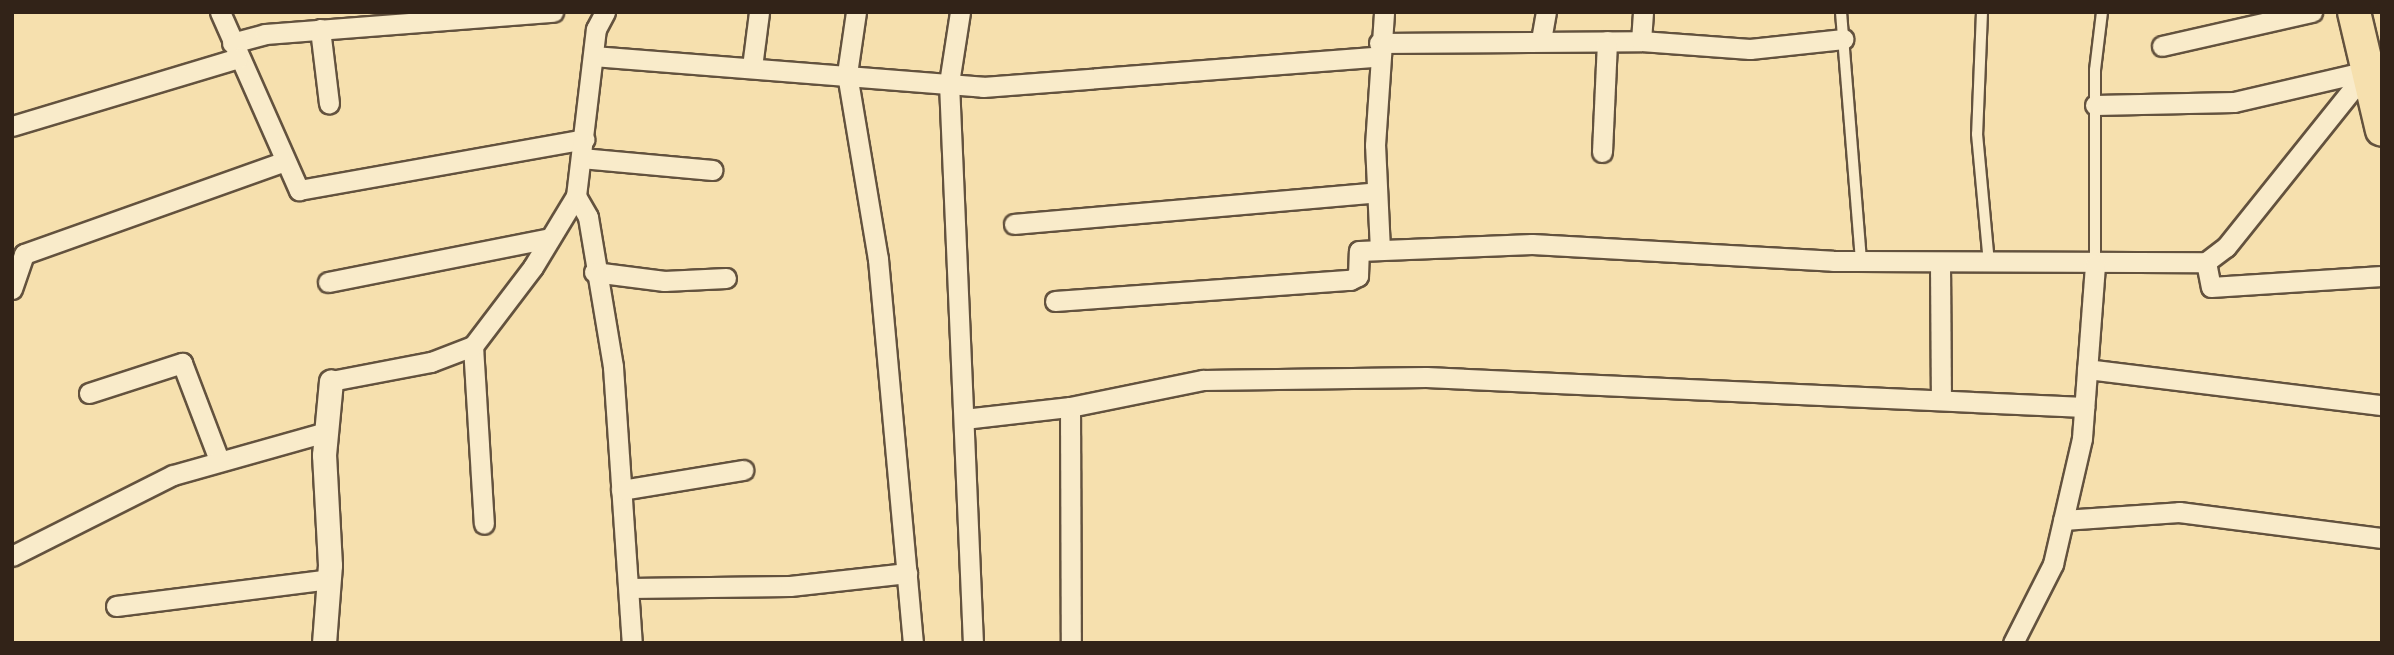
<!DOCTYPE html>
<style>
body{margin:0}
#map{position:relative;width:2394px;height:655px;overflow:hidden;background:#f6e0ae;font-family:"EB Garamond",serif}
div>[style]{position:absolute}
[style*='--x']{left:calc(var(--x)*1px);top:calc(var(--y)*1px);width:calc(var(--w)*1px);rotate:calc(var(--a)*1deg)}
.roads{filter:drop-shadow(2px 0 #63523e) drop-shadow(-2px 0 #63523e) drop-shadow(0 2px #63523e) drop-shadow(0 -2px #63523e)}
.service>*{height:10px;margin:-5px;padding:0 5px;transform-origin:5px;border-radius:5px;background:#f9ebca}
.minor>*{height:19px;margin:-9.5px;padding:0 9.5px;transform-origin:9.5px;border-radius:9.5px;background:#f9ebca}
.tertiary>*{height:23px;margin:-11.5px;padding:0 11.5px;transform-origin:11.5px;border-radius:11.5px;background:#f9ebca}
.trunk>*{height:32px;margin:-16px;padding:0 16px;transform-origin:16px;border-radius:16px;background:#f6e0ae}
span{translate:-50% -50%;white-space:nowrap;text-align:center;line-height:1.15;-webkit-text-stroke:5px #f9ebca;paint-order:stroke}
.frame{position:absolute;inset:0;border:14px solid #322318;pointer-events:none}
</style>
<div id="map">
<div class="roads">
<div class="service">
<i style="--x:1841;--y:12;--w:250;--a:85.4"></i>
<i style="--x:1982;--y:12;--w:122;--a:92.3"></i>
<i style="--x:1977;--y:134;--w:130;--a:84.7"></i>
<i style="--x:2095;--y:263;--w:193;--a:-90"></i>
<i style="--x:2095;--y:70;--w:58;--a:-83.1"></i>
</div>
<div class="minor">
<i style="--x:220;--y:12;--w:195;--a:66.1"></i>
<i style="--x:299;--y:190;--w:290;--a:-10.1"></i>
<i style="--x:856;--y:12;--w:63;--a:98.3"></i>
<i style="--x:847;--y:74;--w:188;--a:80.5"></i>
<i style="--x:878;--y:259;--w:386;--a:84.8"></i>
<i style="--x:960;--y:12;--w:72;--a:98.8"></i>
<i style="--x:949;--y:83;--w:561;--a:87.55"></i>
<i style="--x:320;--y:29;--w:75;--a:83.1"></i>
<i style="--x:1541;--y:40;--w:28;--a:-80"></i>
<i style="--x:1641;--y:41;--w:29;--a:-86"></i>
<i style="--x:232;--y:43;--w:34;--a:-15"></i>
<i style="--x:265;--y:34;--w:289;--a:-4.4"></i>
<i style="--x:1379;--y:43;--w:262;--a:-0.4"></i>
<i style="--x:1641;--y:41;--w:109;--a:4.2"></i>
<i style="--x:1750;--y:49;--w:94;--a:-6.1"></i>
<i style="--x:2162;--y:46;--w:154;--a:-12.8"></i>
<i style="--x:593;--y:56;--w:391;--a:4.5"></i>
<i style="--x:983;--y:87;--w:394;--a:-4.4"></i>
<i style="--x:752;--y:67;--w:55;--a:-82.7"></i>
<i style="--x:2095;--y:105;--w:139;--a:-1.2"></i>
<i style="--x:2234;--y:102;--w:137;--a:-13.1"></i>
<i style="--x:12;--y:126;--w:236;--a:-16.7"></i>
<i style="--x:1602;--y:152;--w:111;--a:-87.4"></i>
<i style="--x:581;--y:158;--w:132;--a:5.2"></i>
<i style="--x:576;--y:196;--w:24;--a:60"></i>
<i style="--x:588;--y:217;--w:152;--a:80.5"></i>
<i style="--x:613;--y:367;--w:277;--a:86.1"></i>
<i style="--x:1014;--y:224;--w:364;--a:-5"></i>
<i style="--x:1380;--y:250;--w:105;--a:-92.7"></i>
<i style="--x:1375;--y:145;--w:133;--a:-86.1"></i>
<i style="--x:2206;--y:262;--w:25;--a:79"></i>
<i style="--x:2211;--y:287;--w:171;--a:-3.7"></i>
<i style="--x:1940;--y:263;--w:136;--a:89.6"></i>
<i style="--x:594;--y:272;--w:71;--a:7.3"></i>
<i style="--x:664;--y:281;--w:62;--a:-2.8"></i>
<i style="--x:328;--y:282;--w:226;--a:-11.2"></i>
<i style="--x:12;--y:289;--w:37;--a:-71"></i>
<i style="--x:24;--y:254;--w:277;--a:-19.6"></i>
<i style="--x:1055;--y:301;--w:296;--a:-4.1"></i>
<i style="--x:1350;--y:280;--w:9;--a:-27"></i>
<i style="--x:1358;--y:276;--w:25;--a:-88"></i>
<i style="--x:1359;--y:251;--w:173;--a:-2.3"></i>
<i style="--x:1532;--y:244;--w:301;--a:3.2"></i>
<i style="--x:1833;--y:261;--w:373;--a:0.2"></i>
<i style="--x:2206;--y:262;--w:25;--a:-37"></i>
<i style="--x:2226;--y:247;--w:226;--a:-51.3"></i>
<i style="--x:473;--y:346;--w:178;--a:86.5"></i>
<i style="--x:2087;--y:369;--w:297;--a:7"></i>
<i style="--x:331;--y:381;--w:102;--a:-10.8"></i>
<i style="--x:431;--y:362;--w:45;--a:-20.9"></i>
<i style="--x:473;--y:346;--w:99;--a:-52.8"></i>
<i style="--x:533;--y:267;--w:83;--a:-58.8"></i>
<i style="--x:576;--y:196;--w:168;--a:-83.2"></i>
<i style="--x:596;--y:29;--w:19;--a:-62"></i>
<i style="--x:89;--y:393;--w:98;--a:-17.9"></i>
<i style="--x:182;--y:363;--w:104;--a:69.1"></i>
<i style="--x:1070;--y:407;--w:236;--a:89.8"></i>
<i style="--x:964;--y:419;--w:107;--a:-6.5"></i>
<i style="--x:1070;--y:407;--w:136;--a:-11.5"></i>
<i style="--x:1203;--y:380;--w:223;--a:-0.8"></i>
<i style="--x:1426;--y:377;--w:659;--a:2.61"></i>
<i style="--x:621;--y:490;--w:124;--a:-9.3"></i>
<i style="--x:2063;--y:520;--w:116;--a:-3.9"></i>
<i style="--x:2179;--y:512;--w:205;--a:7.3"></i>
<i style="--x:12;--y:556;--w:180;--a:-26.7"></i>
<i style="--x:173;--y:475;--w:159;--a:-15.7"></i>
<i style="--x:629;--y:588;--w:161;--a:-0.7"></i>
<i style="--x:790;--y:586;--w:118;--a:-6.3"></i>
<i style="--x:116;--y:606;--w:215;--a:-7.2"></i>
<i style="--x:2013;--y:643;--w:89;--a:-63.1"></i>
<i style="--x:2053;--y:564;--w:129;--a:-77"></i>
<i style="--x:2082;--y:438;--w:174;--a:-85.7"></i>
</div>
<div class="tertiary">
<i style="--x:324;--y:643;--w:78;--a:-85.6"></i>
<i style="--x:330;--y:565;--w:110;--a:-93.1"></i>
<i style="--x:324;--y:455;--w:74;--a:-84.6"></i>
</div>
<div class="trunk">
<i style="--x:2354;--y:12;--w:121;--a:76.7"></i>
</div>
</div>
<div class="frame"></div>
</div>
